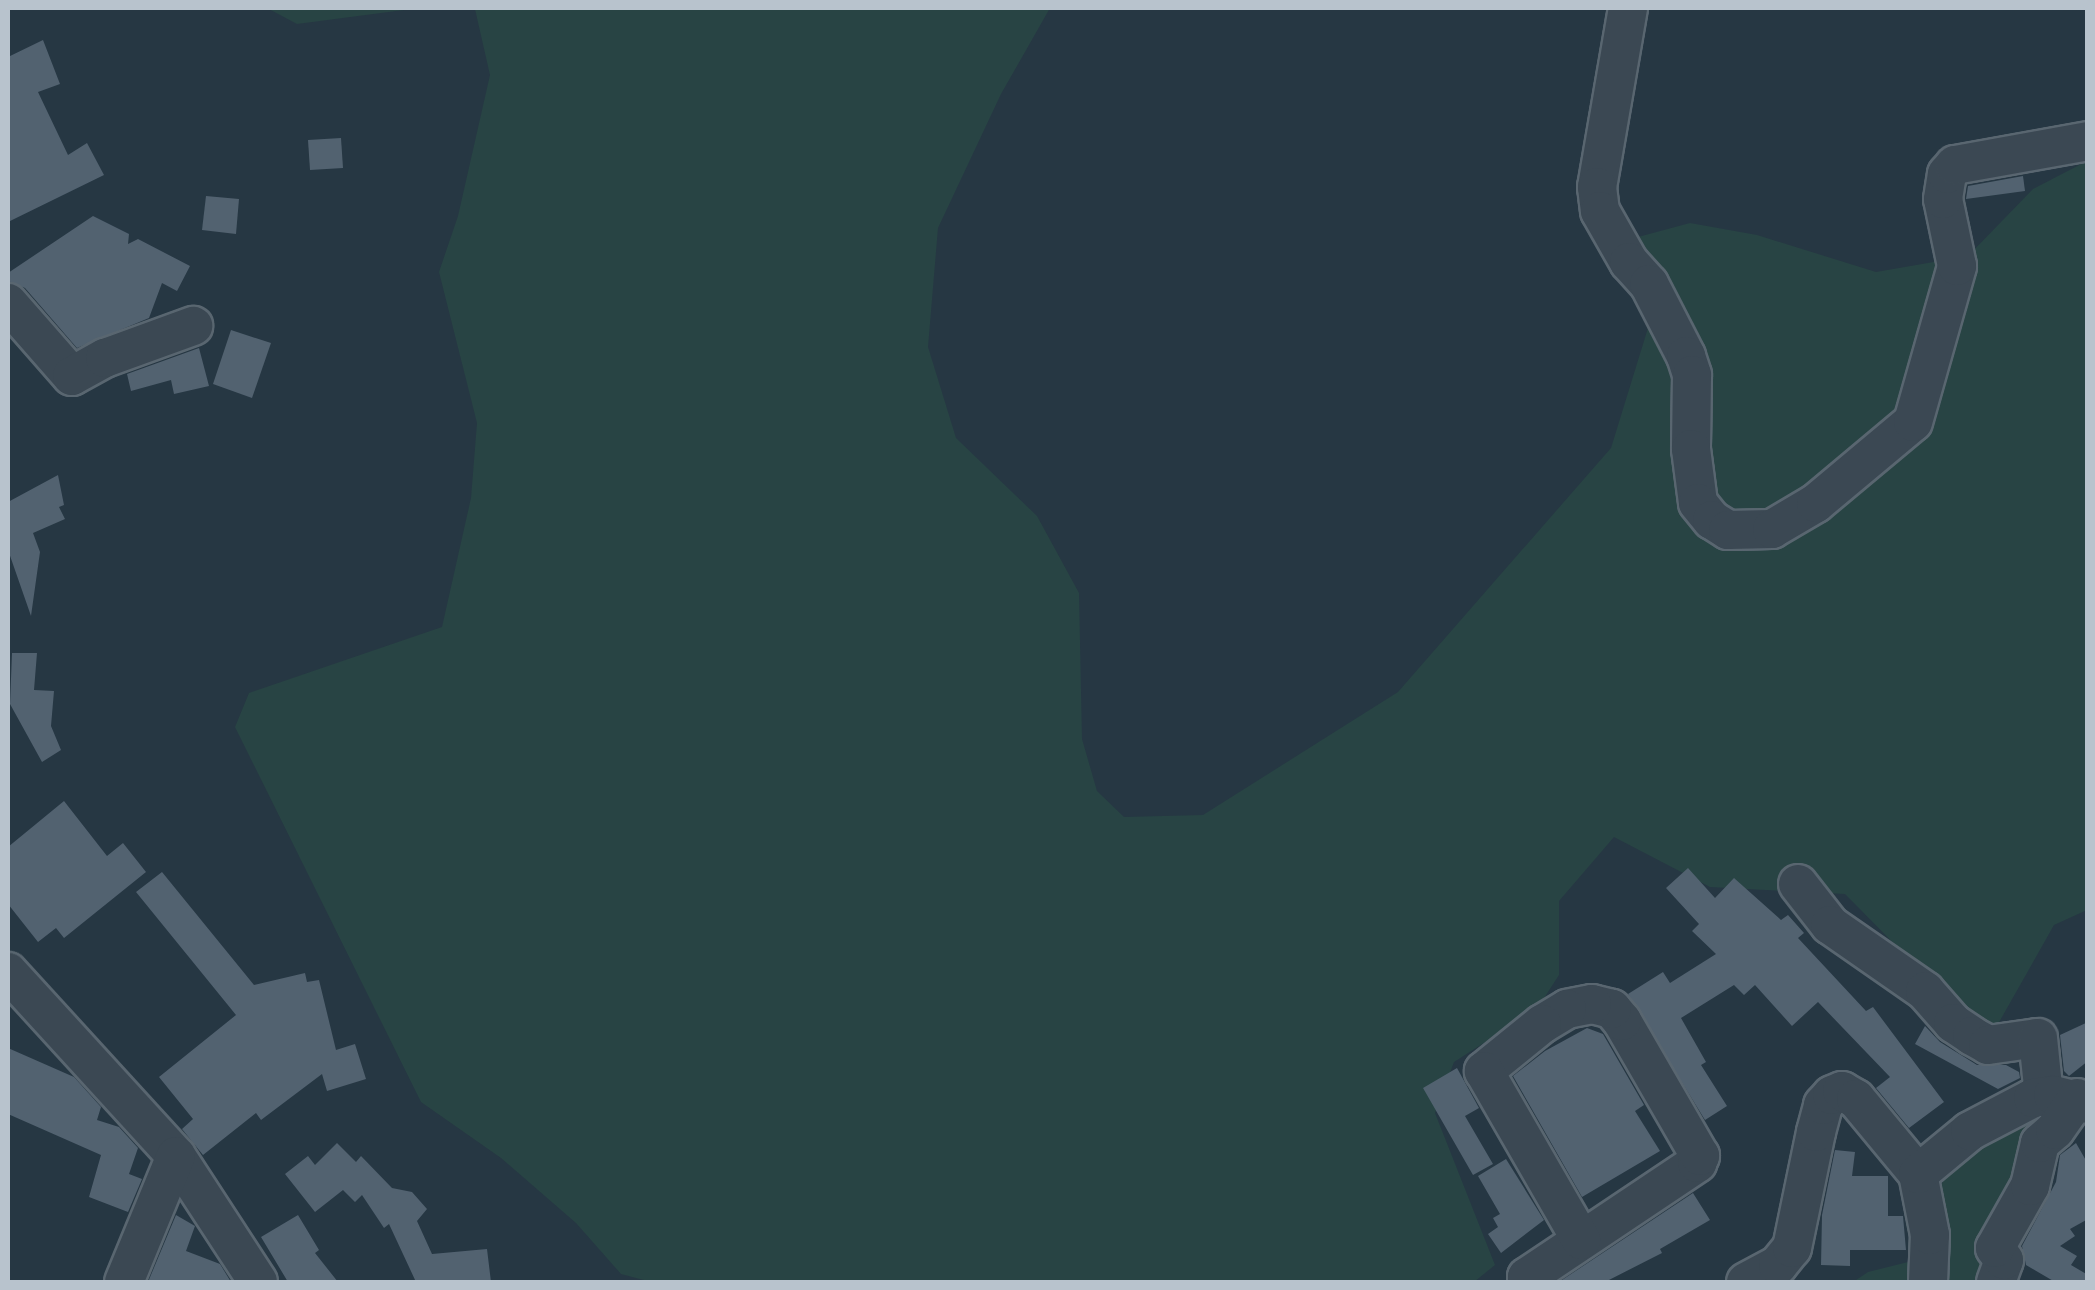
<!DOCTYPE html>
<style>
body{margin:0}
#map{position:relative;width:2095px;height:1290px;overflow:hidden;background:#263743;font-family:"Work Sans",sans-serif}
div>[style]{position:absolute}
[style*='--x']{left:calc(var(--x)*1px);top:calc(var(--y)*1px);width:calc(var(--w)*1px);rotate:calc(var(--a)*1deg)}
.green>*{inset:0;background:#284444}
.building>*{inset:0;background:#526270}
.roads{filter:drop-shadow(2px 0 #596670) drop-shadow(-2px 0 #596670) drop-shadow(0 2px #596670) drop-shadow(0 -2px #596670)}
.minor>*{height:38px;margin:-19px;padding:0 19px;transform-origin:19px;border-radius:19px;background:#3b4853}
span{translate:-50% -50%;white-space:nowrap;text-align:center;line-height:1.15;-webkit-text-stroke:10px #1f2d38;paint-order:stroke}
.frame{position:absolute;inset:0;border:10px solid #b8c3cd;pointer-events:none}
</style>
<div id="map">
<div class="green">
<i style="clip-path:polygon(267px 8px,419px 8px,297px 24px)"></i>
<i style="clip-path:polygon(467px 8px,1050px 8px,1001px 94px,938px 228px,928px 347px,956px 438px,1037px 516px,1079px 593px,1082px 739px,1097px 791px,1124px 817px,1203px 815px,1398px 692px,1611px 448px,1660px 289px,1638px 237px,1690px 223px,1757px 235px,1876px 272px,1968px 256px,2033px 189px,2087px 161px,2087px 910px,2054px 925px,1989px 1040px,1845px 894px,1710px 887px,1614px 837px,1559px 901px,1559px 975px,1537px 1009px,1454px 1062px,1435px 1113px,1495px 1265px,1474px 1282px,651px 1282px,621px 1274px,576px 1223px,501px 1158px,421px 1102px,235px 727px,249px 693px,442px 627px,471px 498px,477px 423px,439px 272px,458px 216px,490px 75px,475px 9px)"></i>
<i style="clip-path:polygon(2051px 1111px,1984px 1282px,1853px 1282px,1868px 1272px,1912px 1261px,1947px 1171px,2008px 1125px)"></i>
</div>
<div class="building">
<i style="clip-path:polygon(43px 40px,60px 84px,38px 92px,68px 155px,87px 143px,104px 175px,8px 222px,8px 57px)"></i>
<i style="clip-path:polygon(341px 138px,343px 168px,310px 170px,308px 140px)"></i>
<i style="clip-path:polygon(2023px 176px,2025px 191px,1966px 199px,1968px 186px)"></i>
<i style="clip-path:polygon(206px 196px,239px 199px,236px 234px,202px 230px)"></i>
<i style="clip-path:polygon(93px 216px,129px 234px,128px 244px,138px 239px,190px 266px,177px 291px,162px 283px,149px 318px,77px 348px,25px 288px,8px 281px,8px 273px)"></i>
<i style="clip-path:polygon(231px 330px,271px 343px,252px 398px,213px 384px)"></i>
<i style="clip-path:polygon(199px 348px,209px 386px,174px 394px,171px 380px,131px 391px,127px 374px)"></i>
<i style="clip-path:polygon(58px 475px,64px 505px,59px 507px,65px 519px,33px 533px,40px 552px,31px 616px,8px 550px,8px 502px)"></i>
<i style="clip-path:polygon(12px 653px,37px 653px,34px 690px,54px 691px,51px 726px,61px 750px,42px 762px,10px 704px)"></i>
<i style="clip-path:polygon(64px 801px,107px 856px,123px 843px,146px 872px,64px 938px,56px 928px,38px 942px,8px 904px,8px 847px)"></i>
<i style="clip-path:polygon(1688px 868px,1715px 898px,1734px 878px,1781px 920px,1788px 915px,1804px 933px,1798px 938px,1866px 1011px,1873px 1007px,1944px 1102px,1909px 1128px,1876px 1088px,1890px 1077px,1818px 1002px,1792px 1026px,1755px 985px,1744px 995px,1734px 985px,1681px 1018px,1706px 1062px,1701px 1065px,1727px 1106px,1705px 1120px,1628px 994px,1663px 972px,1670px 983px,1716px 954px,1692px 931px,1699px 924px,1666px 888px)"></i>
<i style="clip-path:polygon(162px 872px,254px 985px,305px 973px,307px 982px,319px 980px,336px 1050px,355px 1044px,366px 1079px,327px 1091px,322px 1074px,261px 1120px,256px 1113px,203px 1155px,182px 1129px,193px 1119px,159px 1077px,236px 1015px,136px 892px)"></i>
<i style="clip-path:polygon(2088px 1022px,2088px 1061px,2069px 1076px,2064px 1071px,2060px 1035px)"></i>
<i style="clip-path:polygon(1925px 1026px,1940px 1042px,1977px 1065px,2006px 1065px,2019px 1072px,2020px 1078px,1998px 1089px,1915px 1044px)"></i>
<i style="clip-path:polygon(1587px 1028px,1603px 1034px,1644px 1105px,1635px 1111px,1660px 1151px,1582px 1197px,1513px 1076px,1545px 1051px)"></i>
<i style="clip-path:polygon(8px 1048px,74px 1077px,101px 1107px,97px 1120px,119px 1127px,138px 1148px,129px 1174px,142px 1179px,128px 1212px,89px 1197px,101px 1155px,8px 1114px)"></i>
<i style="clip-path:polygon(1457px 1068px,1479px 1108px,1465px 1116px,1493px 1164px,1473px 1175px,1423px 1088px)"></i>
<i style="clip-path:polygon(337px 1143px,356px 1162px,361px 1156px,392px 1188px,412px 1192px,427px 1209px,417px 1221px,432px 1254px,487px 1249px,491px 1282px,416px 1282px,389px 1224px,384px 1228px,362px 1195px,355px 1202px,343px 1190px,315px 1212px,285px 1174px,308px 1156px,315px 1165px)"></i>
<i style="clip-path:polygon(2076px 1143px,2088px 1164px,2088px 1219px,2070px 1229px,2075px 1236px,2060px 1246px,2077px 1256px,2071px 1265px,2088px 1275px,2088px 1282px,2055px 1282px,2026px 1265px,2022px 1246px,2056px 1182px,2060px 1155px)"></i>
<i style="clip-path:polygon(1835px 1150px,1855px 1152px,1852px 1176px,1888px 1176px,1888px 1216px,1903px 1216px,1906px 1250px,1850px 1250px,1850px 1266px,1821px 1265px,1822px 1215px)"></i>
<i style="clip-path:polygon(1506px 1159px,1544px 1220px,1501px 1253px,1488px 1234px,1498px 1227px,1493px 1218px,1500px 1214px,1478px 1176px)"></i>
<i style="clip-path:polygon(1693px 1193px,1710px 1220px,1660px 1249px,1662px 1253px,1605px 1282px,1559px 1282px)"></i>
<i style="clip-path:polygon(176px 1215px,195px 1226px,186px 1251px,220px 1264px,231px 1282px,148px 1282px)"></i>
<i style="clip-path:polygon(298px 1215px,319px 1250px,315px 1253px,338px 1282px,288px 1282px,261px 1237px)"></i>
</div>
<div class="roads">
<div class="minor">
<i style="--x:1628;--y:8;--w:182;--a:99.8"></i>
<i style="--x:1597;--y:187;--w:24;--a:83"></i>
<i style="--x:1600;--y:211;--w:59;--a:60.4"></i>
<i style="--x:1629;--y:262;--w:30;--a:48"></i>
<i style="--x:1649;--y:284;--w:81;--a:62.8"></i>
<i style="--x:1686;--y:356;--w:20;--a:72"></i>
<i style="--x:1692;--y:375;--w:74;--a:90.8"></i>
<i style="--x:1691;--y:449;--w:54;--a:82.6"></i>
<i style="--x:1698;--y:503;--w:22;--a:51"></i>
<i style="--x:1712;--y:520;--w:19;--a:32"></i>
<i style="--x:1728;--y:530;--w:44;--a:-1.3"></i>
<i style="--x:1772;--y:529;--w:51;--a:-30.6"></i>
<i style="--x:1816;--y:503;--w:126;--a:-39.9"></i>
<i style="--x:1913;--y:422;--w:162;--a:-74.2"></i>
<i style="--x:1957;--y:266;--w:68;--a:-101.8"></i>
<i style="--x:1943;--y:199;--w:25;--a:-81"></i>
<i style="--x:1947;--y:174;--w:12;--a:-48"></i>
<i style="--x:1955;--y:165;--w:135;--a:-10.2"></i>
<i style="--x:8;--y:303;--w:97;--a:48.8"></i>
<i style="--x:72;--y:376;--w:38;--a:-29"></i>
<i style="--x:105;--y:358;--w:94;--a:-20"></i>
<i style="--x:1798;--y:884;--w:52;--a:52"></i>
<i style="--x:1830;--y:925;--w:116;--a:34.8"></i>
<i style="--x:1925;--y:991;--w:43;--a:48.8"></i>
<i style="--x:1953;--y:1023;--w:23;--a:34"></i>
<i style="--x:1972;--y:1036;--w:18;--a:29"></i>
<i style="--x:1988;--y:1045;--w:50;--a:-8"></i>
<i style="--x:2038;--y:1038;--w:58;--a:84.1"></i>
<i style="--x:8;--y:972;--w:249;--a:47.6"></i>
<i style="--x:176;--y:1156;--w:150;--a:56.9"></i>
<i style="--x:124;--y:1282;--w:136;--a:-67.6"></i>
<i style="--x:1527;--y:1282;--w:5;--a:-90"></i>
<i style="--x:1527;--y:1277;--w:205;--a:-33.8"></i>
<i style="--x:1697;--y:1163;--w:8;--a:-67"></i>
<i style="--x:1700;--y:1156;--w:156;--a:-120"></i>
<i style="--x:1622;--y:1021;--w:16;--a:-130"></i>
<i style="--x:1612;--y:1009;--w:21;--a:-166"></i>
<i style="--x:1592;--y:1004;--w:25;--a:169"></i>
<i style="--x:1567;--y:1009;--w:29;--a:149"></i>
<i style="--x:1542;--y:1024;--w:75;--a:141"></i>
<i style="--x:1484;--y:1071;--w:195;--a:60.1"></i>
<i style="--x:1746;--y:1282;--w:36;--a:-28"></i>
<i style="--x:1778;--y:1265;--w:22;--a:-51"></i>
<i style="--x:1792;--y:1248;--w:118;--a:-78.3"></i>
<i style="--x:1816;--y:1132;--w:28;--a:-75"></i>
<i style="--x:1823;--y:1105;--w:13;--a:-48"></i>
<i style="--x:1832;--y:1095;--w:11;--a:-22"></i>
<i style="--x:1842;--y:1091;--w:16;--a:30"></i>
<i style="--x:1856;--y:1099;--w:97;--a:50.4"></i>
<i style="--x:1928;--y:1282;--w:47;--a:-87.6"></i>
<i style="--x:1930;--y:1235;--w:62;--a:-101.1"></i>
<i style="--x:1918;--y:1174;--w:67;--a:-39.6"></i>
<i style="--x:1970;--y:1131;--w:71;--a:-27.6"></i>
<i style="--x:2033;--y:1098;--w:20;--a:-9"></i>
<i style="--x:2053;--y:1095;--w:36;--a:14"></i>
<i style="--x:1996;--y:1282;--w:23;--a:-70"></i>
<i style="--x:2004;--y:1260;--w:15;--a:-127"></i>
<i style="--x:1995;--y:1248;--w:71;--a:-60.6"></i>
<i style="--x:2030;--y:1186;--w:44;--a:-76.9"></i>
<i style="--x:2040;--y:1143;--w:20;--a:-41"></i>
<i style="--x:2055;--y:1130;--w:39;--a:-55"></i>
</div>
</div>
<div class="frame"></div>
</div>
